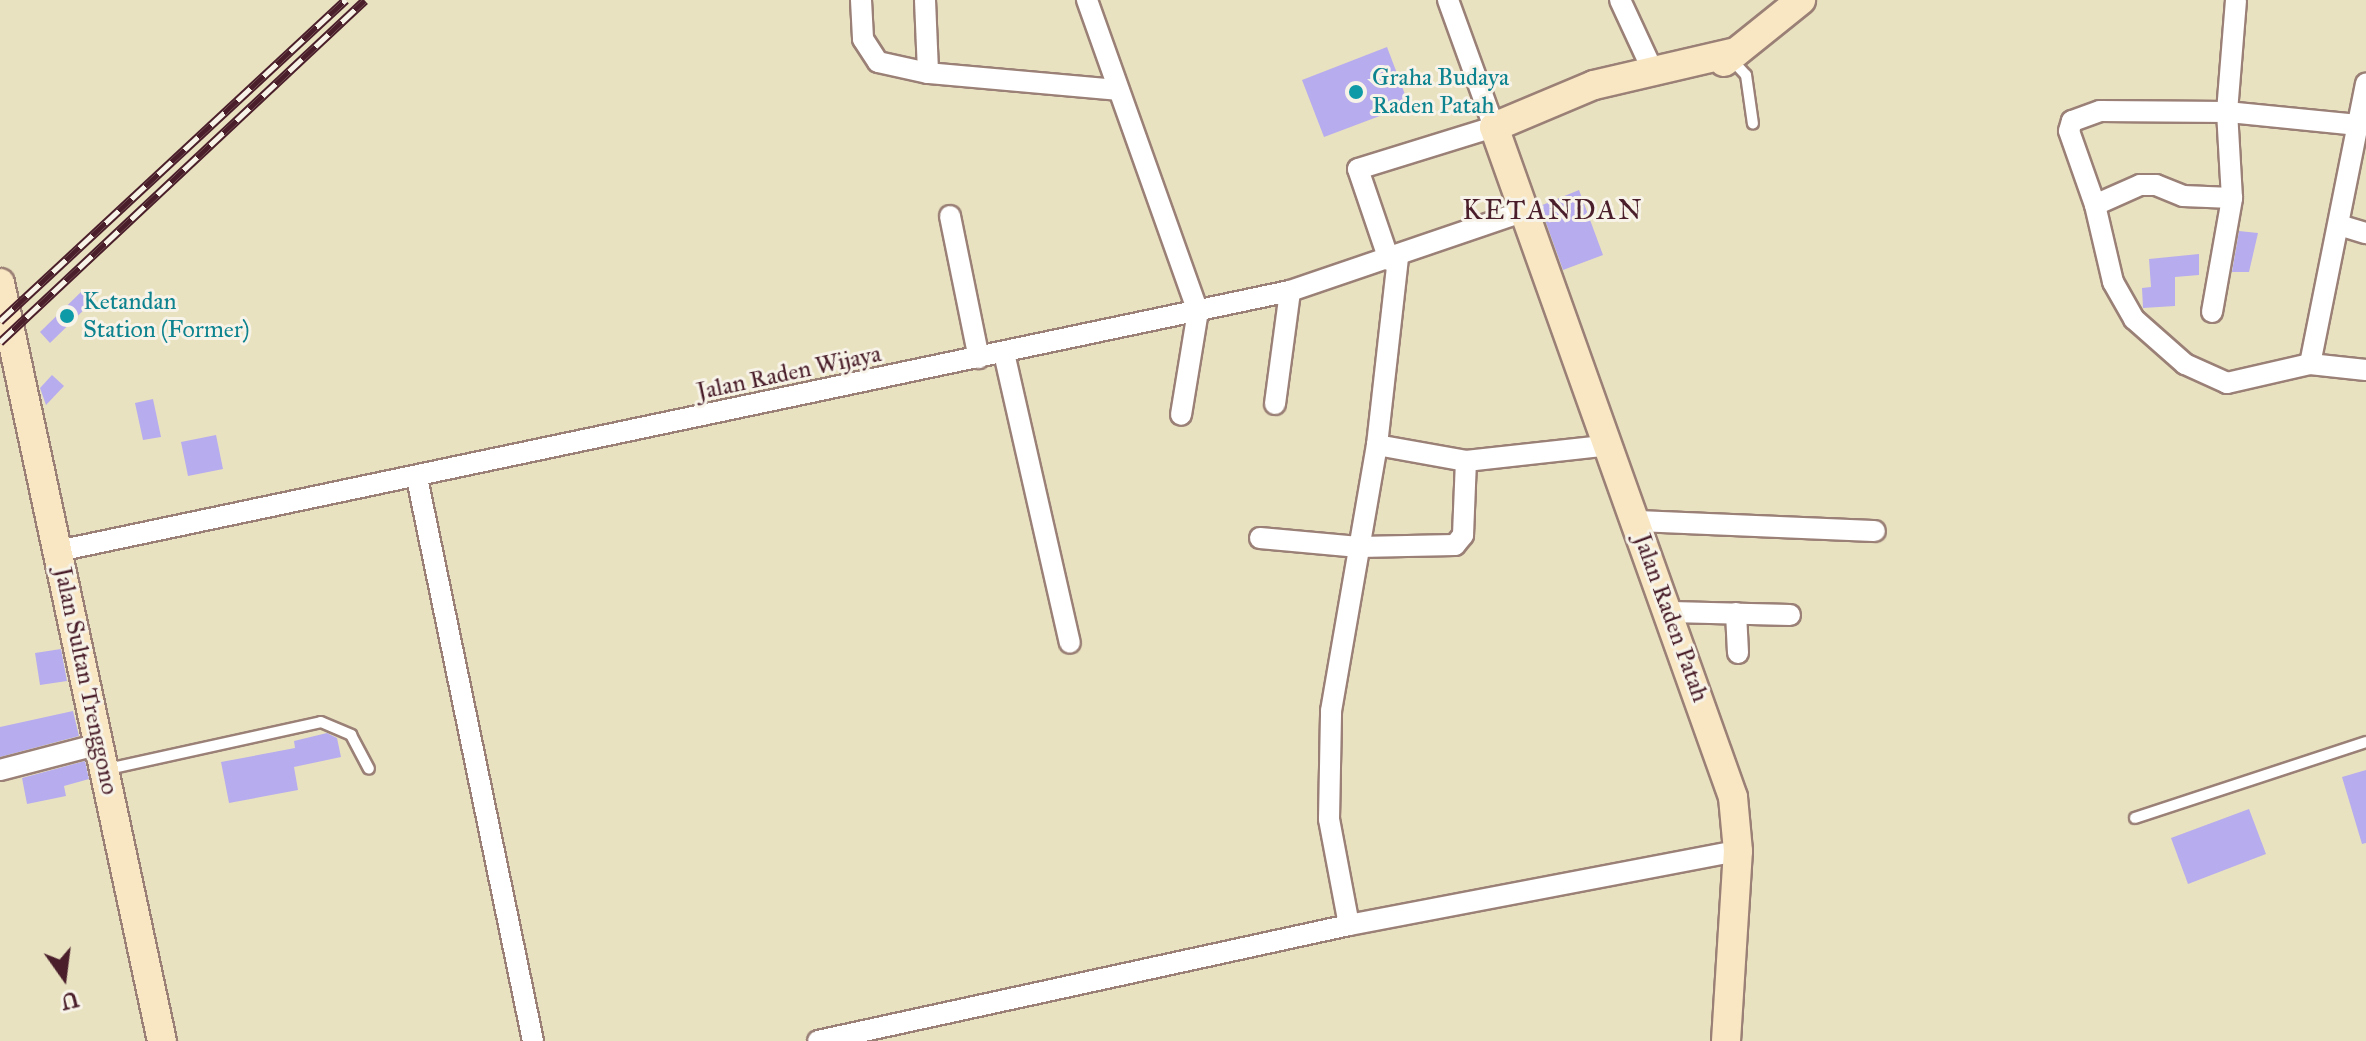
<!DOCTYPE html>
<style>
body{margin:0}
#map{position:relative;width:2366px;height:1041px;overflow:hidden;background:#e9e2c1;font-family:"IM FELL Great Primer",serif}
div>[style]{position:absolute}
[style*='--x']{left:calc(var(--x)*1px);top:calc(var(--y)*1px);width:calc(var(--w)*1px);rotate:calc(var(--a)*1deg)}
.building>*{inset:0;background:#b7aced}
.roads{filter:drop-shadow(2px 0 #9a8076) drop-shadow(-2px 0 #9a8076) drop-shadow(0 2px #9a8076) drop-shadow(0 -2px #9a8076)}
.lane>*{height:10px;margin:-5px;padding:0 5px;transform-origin:5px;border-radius:5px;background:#fff}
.street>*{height:20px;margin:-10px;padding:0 10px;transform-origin:10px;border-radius:10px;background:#fff}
.secondary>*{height:28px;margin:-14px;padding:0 14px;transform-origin:14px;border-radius:14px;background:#f9e7c3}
.rail>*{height:9px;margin-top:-4.5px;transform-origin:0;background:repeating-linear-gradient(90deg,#f7f3e8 0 18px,#4a1f2b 0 36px);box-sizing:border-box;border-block:2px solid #4a1f2b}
.dots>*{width:22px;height:22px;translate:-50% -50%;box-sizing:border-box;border:4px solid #f7f3e8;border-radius:50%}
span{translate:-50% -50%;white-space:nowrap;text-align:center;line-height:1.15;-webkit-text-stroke:6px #f7f3e8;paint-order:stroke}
.culture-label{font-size:24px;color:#0d838f}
.left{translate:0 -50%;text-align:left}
.street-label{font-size:24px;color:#4a1f2b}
.quarter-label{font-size:28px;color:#4a1f2b;letter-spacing:2px}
.north{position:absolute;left:24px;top:937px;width:80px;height:80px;-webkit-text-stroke:6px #f7f3e8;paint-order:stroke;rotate:166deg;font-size:22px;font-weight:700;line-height:32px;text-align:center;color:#4a1f2b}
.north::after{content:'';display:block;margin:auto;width:28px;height:36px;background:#4a1f2b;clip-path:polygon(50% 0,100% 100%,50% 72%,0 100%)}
</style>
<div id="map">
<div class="building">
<i style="clip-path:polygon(1387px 47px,1409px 105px,1324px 137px,1302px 80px)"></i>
<i style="clip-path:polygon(1579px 190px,1603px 255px,1563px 270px,1540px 206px)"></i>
<i style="clip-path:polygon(2239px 231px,2258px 233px,2249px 272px,2232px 272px)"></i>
<i style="clip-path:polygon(2199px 254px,2199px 275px,2175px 277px,2175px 306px,2143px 308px,2142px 288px,2151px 287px,2149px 259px)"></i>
<i style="clip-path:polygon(83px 290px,94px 300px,50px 343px,40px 332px)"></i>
<i style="clip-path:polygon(52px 375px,64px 386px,46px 405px,40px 388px)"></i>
<i style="clip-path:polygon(153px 399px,161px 437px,143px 440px,135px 403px)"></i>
<i style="clip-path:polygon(216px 435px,223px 469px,188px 476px,181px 442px)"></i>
<i style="clip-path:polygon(61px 649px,67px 681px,40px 685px,35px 653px)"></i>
<i style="clip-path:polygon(73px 711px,79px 736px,0 757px,0 727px)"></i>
<i style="clip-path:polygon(327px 733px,337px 738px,341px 757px,294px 767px,298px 790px,229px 803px,221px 762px,295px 748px,294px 741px)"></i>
<i style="clip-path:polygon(85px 761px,89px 779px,64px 786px,66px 796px,27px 804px,22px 778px)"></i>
<i style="clip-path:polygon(2366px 770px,2366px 843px,2362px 844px,2342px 777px)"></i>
<i style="clip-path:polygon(2249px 809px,2266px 854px,2188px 884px,2171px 838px)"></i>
</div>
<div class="roads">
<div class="lane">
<i style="--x:1731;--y:59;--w:22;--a:47"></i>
<i style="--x:1746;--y:75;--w:49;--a:81.9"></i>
<i style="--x:108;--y:769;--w:218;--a:-12.4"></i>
<i style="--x:321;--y:722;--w:33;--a:23"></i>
<i style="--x:351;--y:735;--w:38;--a:62"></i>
<i style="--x:2135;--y:818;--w:243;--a:-18.2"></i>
</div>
<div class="street">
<i style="--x:861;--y:0;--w:39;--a:87"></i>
<i style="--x:863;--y:39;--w:27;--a:57"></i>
<i style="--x:878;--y:62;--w:51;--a:12.4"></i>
<i style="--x:928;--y:73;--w:191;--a:5.1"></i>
<i style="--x:925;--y:0;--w:73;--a:87.6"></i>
<i style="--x:1087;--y:0;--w:330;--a:70.4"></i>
<i style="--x:1198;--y:311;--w:105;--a:99.3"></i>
<i style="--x:1620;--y:0;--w:76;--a:65.1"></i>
<i style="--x:2358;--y:125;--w:132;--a:-174.3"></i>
<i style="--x:2227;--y:112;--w:127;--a:-179.5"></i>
<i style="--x:2100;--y:111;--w:30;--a:160"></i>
<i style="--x:2072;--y:121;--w:10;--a:107"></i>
<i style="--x:2069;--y:131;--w:78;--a:70.6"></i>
<i style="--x:2095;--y:205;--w:79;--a:76.8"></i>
<i style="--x:2113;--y:282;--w:43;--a:60.4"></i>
<i style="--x:2134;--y:319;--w:68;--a:41.4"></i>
<i style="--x:2185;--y:364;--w:46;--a:24.3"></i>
<i style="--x:2227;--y:383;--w:85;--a:-12.9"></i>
<i style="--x:2310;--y:364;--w:56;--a:6.1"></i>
<i style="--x:2095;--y:205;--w:49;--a:-24"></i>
<i style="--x:2140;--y:185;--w:16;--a:0"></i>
<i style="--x:2156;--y:185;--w:29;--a:22"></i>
<i style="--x:2183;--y:196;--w:49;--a:2.3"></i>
<i style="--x:950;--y:216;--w:145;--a:78.5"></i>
<i style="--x:2339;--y:225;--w:28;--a:17"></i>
<i style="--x:1389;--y:260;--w:96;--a:-108.8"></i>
<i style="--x:1358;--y:169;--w:142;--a:-17.2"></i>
<i style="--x:1494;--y:127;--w:135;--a:-109.9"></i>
<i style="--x:2212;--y:312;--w:116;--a:-80"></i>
<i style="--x:2232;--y:198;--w:86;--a:-93.3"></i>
<i style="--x:2227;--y:112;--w:112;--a:-85.4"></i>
<i style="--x:1004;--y:353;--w:297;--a:77.2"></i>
<i style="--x:2310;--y:364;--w:286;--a:-78.7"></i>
<i style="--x:1275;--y:404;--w:114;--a:-82.4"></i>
<i style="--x:1377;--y:445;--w:90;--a:10.2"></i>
<i style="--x:1466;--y:461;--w:145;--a:-6.3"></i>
<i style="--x:417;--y:478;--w:575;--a:78.36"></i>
<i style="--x:1636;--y:521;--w:239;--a:2.4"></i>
<i style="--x:1260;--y:538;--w:99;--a:5.2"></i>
<i style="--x:1359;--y:547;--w:96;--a:-1.2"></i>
<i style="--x:1455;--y:545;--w:13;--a:-51"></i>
<i style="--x:1463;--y:535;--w:74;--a:-87.7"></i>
<i style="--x:58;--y:551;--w:1259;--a:-11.92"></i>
<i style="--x:1290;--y:291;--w:245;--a:-18.8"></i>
<i style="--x:1671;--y:612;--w:119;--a:1.4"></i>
<i style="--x:1736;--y:613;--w:40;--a:87.1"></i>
<i style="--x:0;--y:770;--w:103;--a:-14.6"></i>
<i style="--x:1349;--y:925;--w:108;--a:-100.7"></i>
<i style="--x:1329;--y:819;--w:108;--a:-88.9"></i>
<i style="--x:1331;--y:711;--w:270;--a:-80.2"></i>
<i style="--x:1377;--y:445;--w:189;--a:-83.6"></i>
<i style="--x:818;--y:1041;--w:544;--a:-12.32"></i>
<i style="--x:1349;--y:925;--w:396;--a:-10.8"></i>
</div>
<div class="secondary">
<i style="--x:1724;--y:62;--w:99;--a:-38.8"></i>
<i style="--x:0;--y:283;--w:775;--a:77.94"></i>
<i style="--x:1726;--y:1041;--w:190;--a:-86.4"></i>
<i style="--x:1738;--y:851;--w:54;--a:-95.3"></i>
<i style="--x:1733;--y:797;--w:711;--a:-109.63"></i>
<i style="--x:1494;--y:127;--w:108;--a:-22.8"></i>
<i style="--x:1594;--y:85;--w:146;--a:-13.1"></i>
</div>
</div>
<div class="rail">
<i style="--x:0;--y:321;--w:472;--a:-42.9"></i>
<i style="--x:0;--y:342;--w:500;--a:-43.14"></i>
</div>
<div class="dots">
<i style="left:1356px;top:92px;background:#0f9aa8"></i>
<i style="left:67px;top:316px;background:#0f9aa8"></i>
</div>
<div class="culture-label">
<span class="left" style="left:1372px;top:92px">Graha Budaya<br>Raden Patah</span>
<span class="left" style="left:83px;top:316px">Ketandan<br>Station (Former)</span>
</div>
<div class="street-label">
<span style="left:789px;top:373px;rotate:-12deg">Jalan Raden Wijaya</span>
<span style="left:1671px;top:618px;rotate:70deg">Jalan Raden Patah</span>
<span style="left:86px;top:681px;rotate:78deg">Jalan Sultan Trenggono</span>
</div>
<div class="quarter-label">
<span style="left:1553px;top:210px">KETANDAN</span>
</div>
<div class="north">U</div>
</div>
